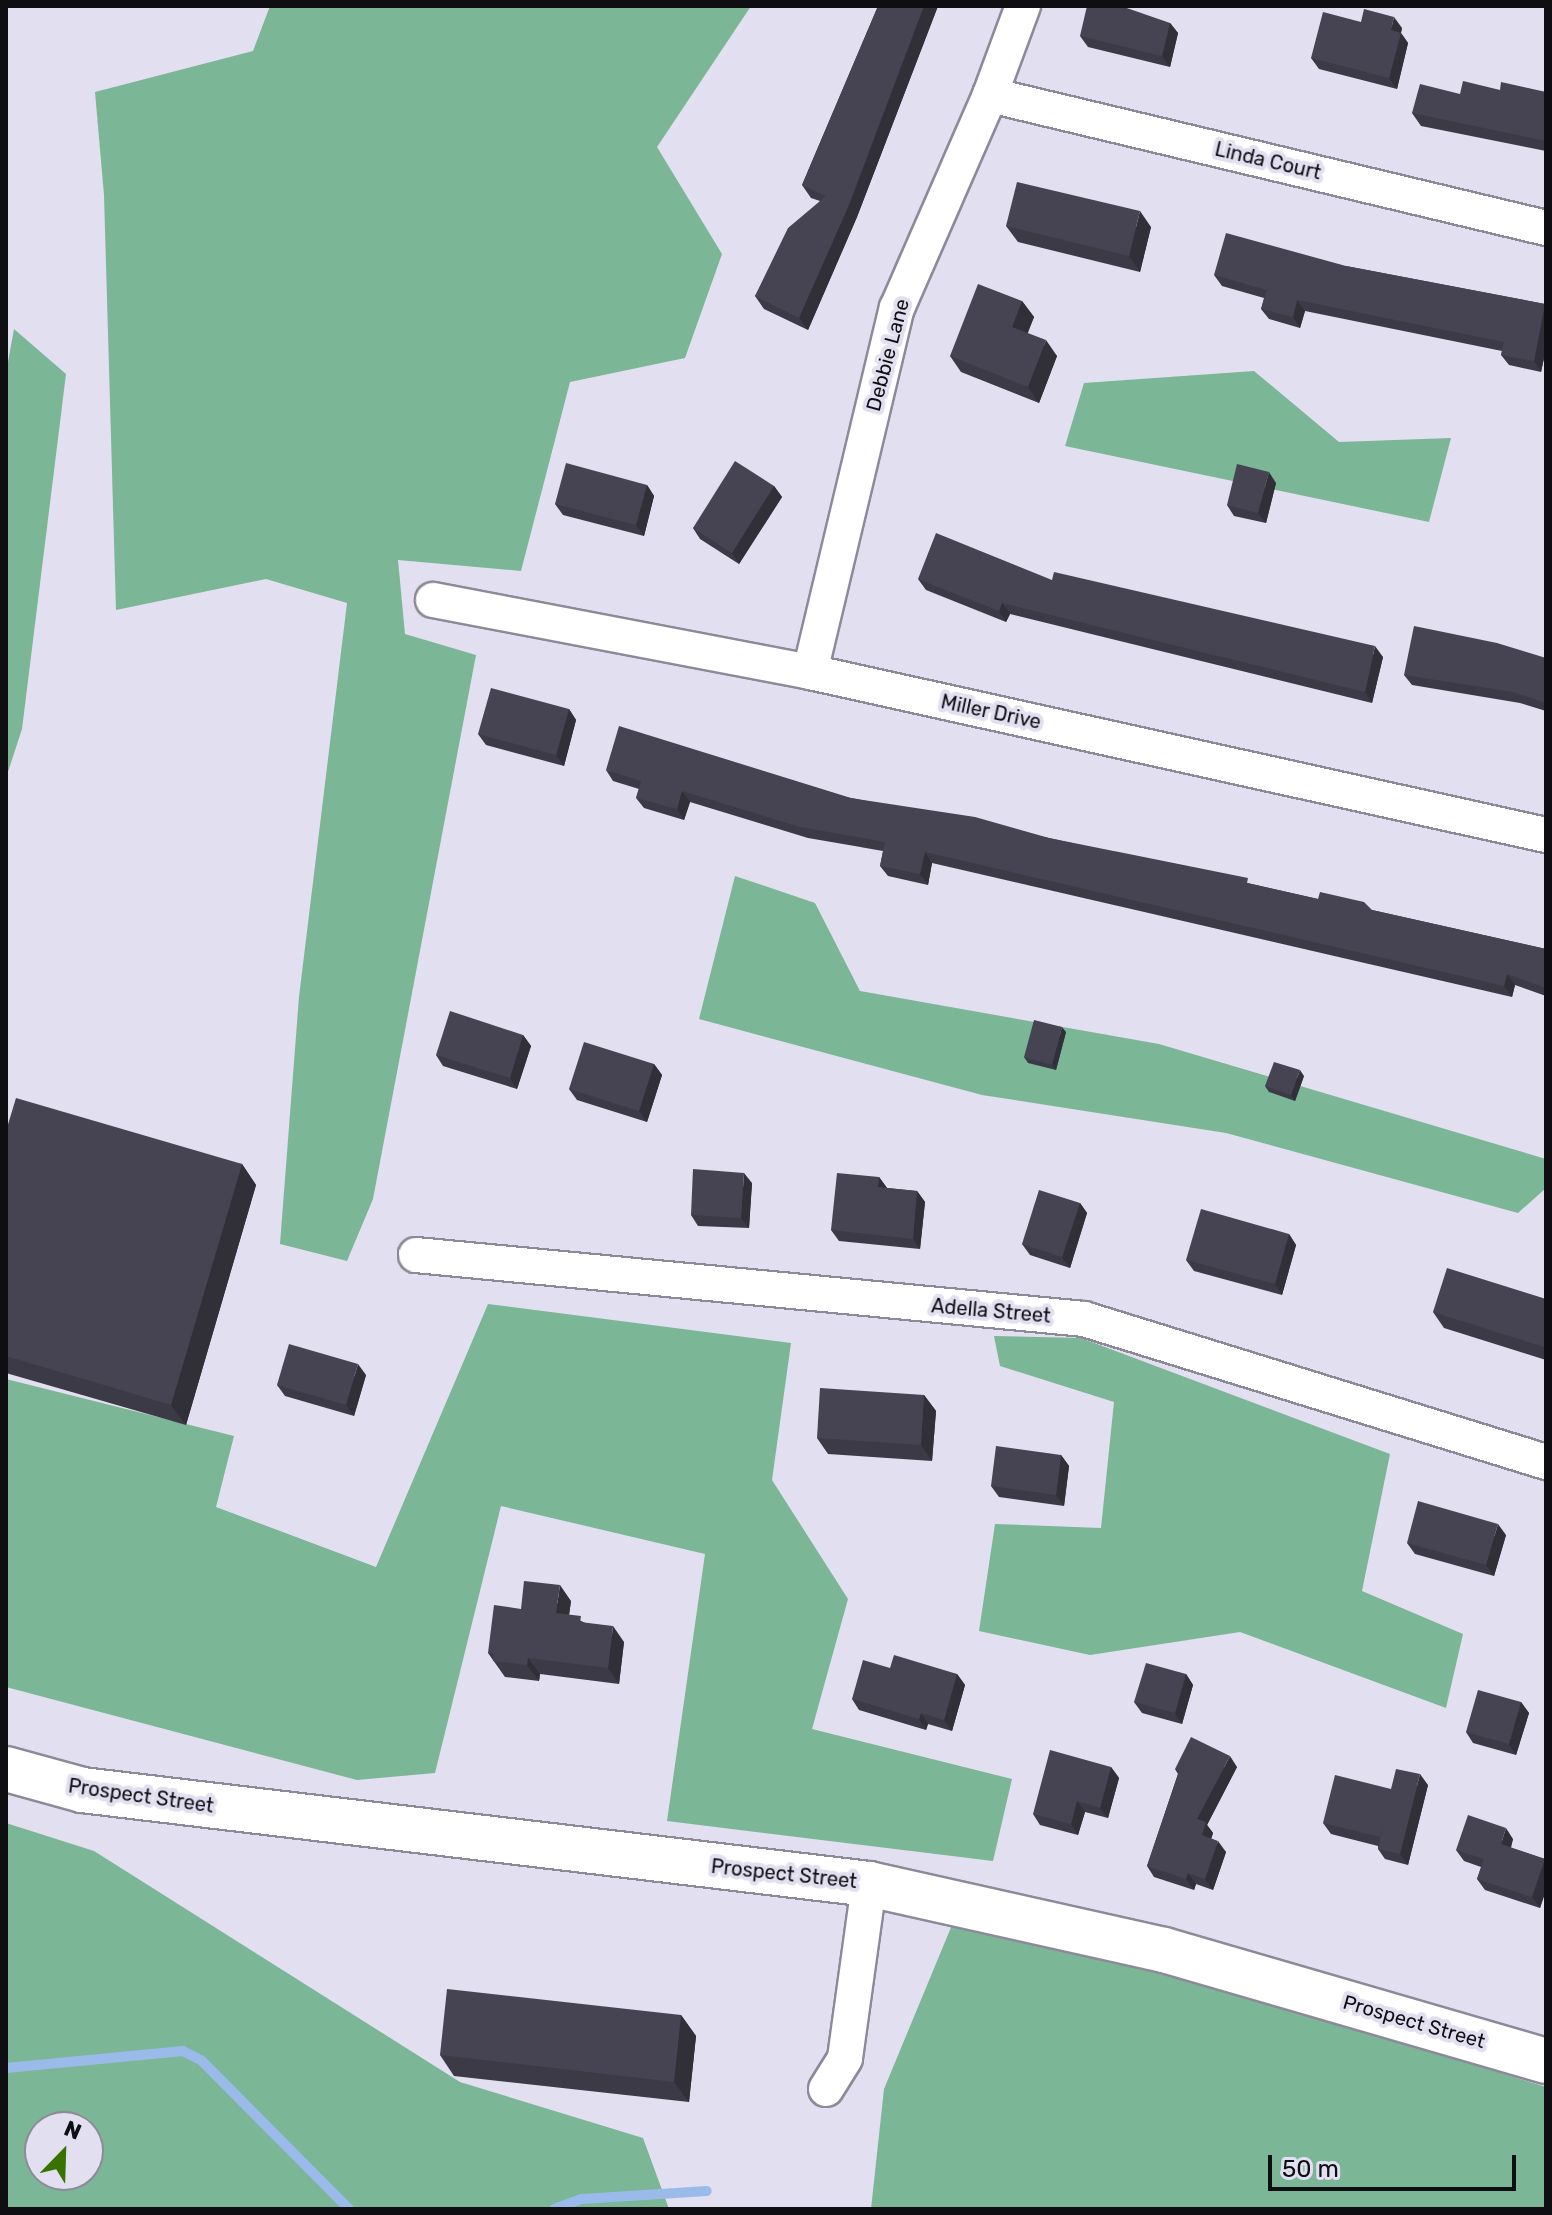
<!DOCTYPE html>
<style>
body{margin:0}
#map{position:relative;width:1552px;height:2215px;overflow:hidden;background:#e2dff0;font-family:Rubik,sans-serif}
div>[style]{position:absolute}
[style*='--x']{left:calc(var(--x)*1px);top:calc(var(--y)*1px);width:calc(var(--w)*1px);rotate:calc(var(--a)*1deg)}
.forest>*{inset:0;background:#7bb697}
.stream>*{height:10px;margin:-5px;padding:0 5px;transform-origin:5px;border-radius:5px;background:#9abbea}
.roads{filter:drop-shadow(2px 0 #8c8a99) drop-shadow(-2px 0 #8c8a99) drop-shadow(0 2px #8c8a99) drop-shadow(0 -2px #8c8a99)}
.street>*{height:34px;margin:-17px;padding:0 17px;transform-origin:17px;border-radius:17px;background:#fff}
.secondary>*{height:44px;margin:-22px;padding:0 22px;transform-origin:22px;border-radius:22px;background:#fff}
.wall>*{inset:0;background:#3c3a47}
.shaded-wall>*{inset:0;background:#313039}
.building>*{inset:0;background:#464452}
span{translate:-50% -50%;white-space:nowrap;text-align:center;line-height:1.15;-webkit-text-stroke:8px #e2dff0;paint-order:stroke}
.street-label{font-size:20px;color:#0f0e13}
.frame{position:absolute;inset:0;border:8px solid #0f0e13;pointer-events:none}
.north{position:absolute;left:24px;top:2111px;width:80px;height:80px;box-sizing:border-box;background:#e2dff0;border:2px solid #8e8b98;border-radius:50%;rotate:23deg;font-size:22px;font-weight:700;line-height:32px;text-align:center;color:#0f0e13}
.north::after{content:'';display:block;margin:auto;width:28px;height:36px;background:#3a7200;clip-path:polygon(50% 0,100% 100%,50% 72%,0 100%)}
.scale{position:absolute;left:1268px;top:2155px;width:248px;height:36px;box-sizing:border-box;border:4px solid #0f0e13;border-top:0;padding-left:10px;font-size:24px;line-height:28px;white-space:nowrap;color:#0f0e13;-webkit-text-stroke:6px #e2dff0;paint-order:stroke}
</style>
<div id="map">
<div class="forest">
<i style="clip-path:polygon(270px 6px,751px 6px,657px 147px,722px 254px,685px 358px,570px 382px,521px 571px,398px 560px,405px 634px,476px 655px,373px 1199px,347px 1261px,280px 1244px,299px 997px,347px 603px,266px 579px,116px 610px,104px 195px,95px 92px,253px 51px)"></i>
<i style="clip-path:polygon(14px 329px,66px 374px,22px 729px,6px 778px,6px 373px)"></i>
<i style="clip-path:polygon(1254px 371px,1339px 442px,1451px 438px,1429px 522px,1065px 446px,1084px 383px)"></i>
<i style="clip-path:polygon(735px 876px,815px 903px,860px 991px,1159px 1044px,1546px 1159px,1546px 1188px,1518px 1213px,1226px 1133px,982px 1095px,699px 1019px)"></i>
<i style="clip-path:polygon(488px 1304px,791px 1343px,772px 1480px,848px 1599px,812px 1729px,1012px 1779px,993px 1861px,667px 1821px,705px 1554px,501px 1506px,435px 1773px,357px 1780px,6px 1687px,6px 1379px,234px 1436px,216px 1507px,376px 1567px)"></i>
<i style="clip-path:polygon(994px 1336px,1081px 1338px,1390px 1454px,1362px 1591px,1463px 1634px,1446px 1708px,1240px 1632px,1090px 1655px,979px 1631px,995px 1524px,1101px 1528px,1114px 1402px,1000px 1366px)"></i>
<i style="clip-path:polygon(evenodd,6px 1823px,94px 1851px,460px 2082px,643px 2138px,669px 2209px,6px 2207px,6px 1823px,88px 2127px,88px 2175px,40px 2175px,40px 2127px,88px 2127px)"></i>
<i style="clip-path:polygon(952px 1925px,1187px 1975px,1546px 2087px,1546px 2209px,871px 2209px,884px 2089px)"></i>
</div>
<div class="stream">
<i style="--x:6;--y:2068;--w:178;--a:-5.5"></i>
<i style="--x:183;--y:2051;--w:20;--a:27"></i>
<i style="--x:201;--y:2060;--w:210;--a:45.2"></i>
<i style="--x:554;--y:2209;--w:30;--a:-20"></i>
<i style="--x:582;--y:2199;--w:125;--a:-3.7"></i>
</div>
<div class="roads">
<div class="street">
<i style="--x:990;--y:95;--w:572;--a:13.45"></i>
<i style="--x:433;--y:600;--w:384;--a:10.8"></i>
<i style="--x:810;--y:672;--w:754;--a:12.49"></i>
<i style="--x:810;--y:672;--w:374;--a:-76.6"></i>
<i style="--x:897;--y:308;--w:232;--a:-66.4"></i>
<i style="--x:990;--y:95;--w:95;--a:-69.7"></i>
<i style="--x:416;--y:1255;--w:671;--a:5.47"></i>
<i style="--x:1084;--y:1319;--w:484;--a:17.2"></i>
<i style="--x:826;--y:2089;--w:36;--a:-58"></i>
<i style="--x:845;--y:2058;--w:176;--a:-82.1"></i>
</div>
<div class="secondary">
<i style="--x:6;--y:1769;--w:79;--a:15.4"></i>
<i style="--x:82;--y:1790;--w:793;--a:6.81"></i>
<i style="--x:869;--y:1884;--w:302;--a:12.6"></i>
<i style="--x:1164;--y:1950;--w:398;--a:16.2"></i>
</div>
</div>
<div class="wall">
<i style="clip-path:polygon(878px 6px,938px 6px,857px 217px,808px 330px,764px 309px,755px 296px,820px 201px,811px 198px,802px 185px)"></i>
<i style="clip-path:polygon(1361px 22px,1402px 28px,1401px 33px,1408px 43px,1397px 89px,1319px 69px,1311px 58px)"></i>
<i style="clip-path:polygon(1170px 23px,1178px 33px,1170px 67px,1088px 47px,1080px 36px)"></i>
<i style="clip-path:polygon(1500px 90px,1546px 92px,1546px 151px,1421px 126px,1412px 113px,1460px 94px)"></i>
<i style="clip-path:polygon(1006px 226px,1151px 227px,1140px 272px,1018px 242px)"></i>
<i style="clip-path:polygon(1346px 266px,1545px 304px,1546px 349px,1541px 372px,1509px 365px,1501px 355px,1502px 351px,1305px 311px,1300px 328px,1269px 319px,1261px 309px,1264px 298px,1222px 286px,1214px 275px)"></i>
<i style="clip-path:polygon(1022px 301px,1034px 317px,1027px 333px,1057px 356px,1039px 403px,961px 372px,950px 356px)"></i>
<i style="clip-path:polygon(1276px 483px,1266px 523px,1234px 516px,1227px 505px)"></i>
<i style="clip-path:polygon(647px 485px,654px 496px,644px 536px,563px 515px,555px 504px)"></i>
<i style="clip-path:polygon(774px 486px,782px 497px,739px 564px,700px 539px,693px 528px)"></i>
<i style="clip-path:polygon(918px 579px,1052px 580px,1383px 657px,1372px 703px,1010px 614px,1006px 622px,926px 590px)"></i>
<i style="clip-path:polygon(1546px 658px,1546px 711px,1520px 703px,1412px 685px,1404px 675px)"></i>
<i style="clip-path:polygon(569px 709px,576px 720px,564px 766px,486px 745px,478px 734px)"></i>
<i style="clip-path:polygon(606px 770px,851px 798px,1049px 838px,1318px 899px,1372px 910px,1546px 949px,1546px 996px,1515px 985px,1512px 997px,932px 863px,928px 885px,888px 876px,880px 866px,883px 851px,808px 838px,690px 802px,684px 820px,644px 808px,636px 798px,639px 789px,613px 781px)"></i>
<i style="clip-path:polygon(1066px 1032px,1056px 1070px,1028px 1063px,1024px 1057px)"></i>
<i style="clip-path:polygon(523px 1035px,531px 1046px,517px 1089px,443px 1066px,436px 1055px)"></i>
<i style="clip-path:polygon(654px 1064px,662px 1075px,647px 1122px,577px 1100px,569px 1089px)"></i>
<i style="clip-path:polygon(1304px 1076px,1295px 1101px,1269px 1092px,1265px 1086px)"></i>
<i style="clip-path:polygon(6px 1131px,242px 1164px,256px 1185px,186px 1425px,6px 1373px)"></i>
<i style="clip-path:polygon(879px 1177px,887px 1188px,917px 1191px,925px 1202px,920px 1249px,839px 1241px,831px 1230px)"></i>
<i style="clip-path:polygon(752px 1183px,749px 1228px,698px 1226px,691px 1215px)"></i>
<i style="clip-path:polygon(1080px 1203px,1087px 1213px,1070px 1268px,1030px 1255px,1022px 1244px)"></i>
<i style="clip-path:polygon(1289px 1234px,1296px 1245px,1282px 1295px,1194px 1271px,1186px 1260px)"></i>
<i style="clip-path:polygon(1546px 1299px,1546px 1360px,1444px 1328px,1433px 1312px)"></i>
<i style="clip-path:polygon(366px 1375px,354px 1416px,285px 1396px,277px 1385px)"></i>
<i style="clip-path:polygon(924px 1395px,936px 1411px,932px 1461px,828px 1454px,817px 1438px)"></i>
<i style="clip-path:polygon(1061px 1455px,1069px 1466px,1064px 1506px,999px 1497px,991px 1486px)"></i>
<i style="clip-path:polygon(1506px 1535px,1494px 1576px,1415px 1554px,1407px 1543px)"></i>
<i style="clip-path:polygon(571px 1601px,569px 1615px,624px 1642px,619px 1684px,540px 1674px,539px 1681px,505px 1677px,488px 1653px,521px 1609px)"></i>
<i style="clip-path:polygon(890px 1668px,957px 1674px,965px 1685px,952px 1731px,928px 1724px,926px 1730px,859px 1710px,852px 1699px)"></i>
<i style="clip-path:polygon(1186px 1674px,1193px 1685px,1182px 1724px,1142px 1713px,1134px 1702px)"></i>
<i style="clip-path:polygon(1521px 1702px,1529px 1713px,1516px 1755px,1473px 1743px,1466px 1732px)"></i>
<i style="clip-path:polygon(1111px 1767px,1119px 1778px,1108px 1818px,1085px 1812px,1078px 1835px,1040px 1825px,1033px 1814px)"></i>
<i style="clip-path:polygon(1237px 1767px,1207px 1825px,1213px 1833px,1211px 1839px,1226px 1852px,1213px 1890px,1196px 1884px,1194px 1890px,1154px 1877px,1147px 1866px,1178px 1774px,1175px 1769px)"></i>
<i style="clip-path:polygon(1428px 1785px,1408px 1865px,1385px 1859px,1378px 1849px,1378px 1846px,1331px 1834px,1323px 1823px,1391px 1789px)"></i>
<i style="clip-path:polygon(1513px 1839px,1511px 1848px,1545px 1859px,1546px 1860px,1546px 1890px,1540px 1908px,1485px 1890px,1477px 1879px,1481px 1867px,1464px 1861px,1456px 1850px)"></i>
<i style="clip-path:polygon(681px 2015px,696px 2036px,689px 2102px,454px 2076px,440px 2055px)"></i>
</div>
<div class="shaded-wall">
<i style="clip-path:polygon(924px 6px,938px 6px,857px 217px,808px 330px,799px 318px)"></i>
<i style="clip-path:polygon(1394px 17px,1402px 28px,1399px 41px,1391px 30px)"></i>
<i style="clip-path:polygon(1170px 23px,1178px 33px,1170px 67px,1162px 56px)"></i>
<i style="clip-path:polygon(1401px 33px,1408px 43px,1397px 89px,1389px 78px)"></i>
<i style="clip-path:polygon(1140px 211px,1151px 227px,1140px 272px,1129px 256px)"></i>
<i style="clip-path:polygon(1297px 300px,1305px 311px,1300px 328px,1293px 317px)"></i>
<i style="clip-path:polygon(1022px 301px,1034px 317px,1024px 343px,1012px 327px)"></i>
<i style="clip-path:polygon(1545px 304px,1546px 349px,1541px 372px,1534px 361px)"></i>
<i style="clip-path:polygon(1046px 340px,1057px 356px,1039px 403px,1028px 387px)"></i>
<i style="clip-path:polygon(1269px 472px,1276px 483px,1266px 523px,1258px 513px)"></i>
<i style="clip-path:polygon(647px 485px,654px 496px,644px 536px,636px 525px)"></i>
<i style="clip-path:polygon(774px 486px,782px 497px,739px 564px,732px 553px)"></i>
<i style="clip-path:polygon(1002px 603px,1010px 614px,1006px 622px,999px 611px)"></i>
<i style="clip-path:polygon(1375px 646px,1383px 657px,1372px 703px,1365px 692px)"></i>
<i style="clip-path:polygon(569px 709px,576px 720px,564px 766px,556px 755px)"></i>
<i style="clip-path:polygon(682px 791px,690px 802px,684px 820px,677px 809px)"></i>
<i style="clip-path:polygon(925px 852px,932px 863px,928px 885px,920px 874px)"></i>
<i style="clip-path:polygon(1507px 974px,1515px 985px,1512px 997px,1504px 986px)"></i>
<i style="clip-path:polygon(1062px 1027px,1066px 1032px,1056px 1070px,1052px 1065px)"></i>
<i style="clip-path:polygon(523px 1035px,531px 1046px,517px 1089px,510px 1078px)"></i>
<i style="clip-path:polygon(654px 1064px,662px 1075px,647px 1122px,639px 1111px)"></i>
<i style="clip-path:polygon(1300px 1070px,1304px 1076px,1295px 1101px,1291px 1095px)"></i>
<i style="clip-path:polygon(242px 1164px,256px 1185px,186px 1425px,171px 1405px)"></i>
<i style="clip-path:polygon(744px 1173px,752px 1183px,749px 1228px,741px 1218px)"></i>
<i style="clip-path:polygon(879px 1177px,887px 1188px,878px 1187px)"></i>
<i style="clip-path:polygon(917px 1191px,925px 1202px,920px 1249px,913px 1239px)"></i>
<i style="clip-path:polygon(1080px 1203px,1087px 1213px,1070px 1268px,1062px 1257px)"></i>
<i style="clip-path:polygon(1289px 1234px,1296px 1245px,1282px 1295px,1275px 1284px)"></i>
<i style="clip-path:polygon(358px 1364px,366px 1375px,354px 1416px,346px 1405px)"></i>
<i style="clip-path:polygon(924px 1395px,936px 1411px,932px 1461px,921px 1445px)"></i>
<i style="clip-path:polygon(1061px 1455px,1069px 1466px,1064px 1506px,1056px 1495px)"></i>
<i style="clip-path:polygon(1498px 1524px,1506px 1535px,1494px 1576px,1486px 1565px)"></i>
<i style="clip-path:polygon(560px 1585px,571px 1601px,567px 1629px,556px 1613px)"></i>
<i style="clip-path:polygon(613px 1626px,624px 1642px,619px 1684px,608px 1668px)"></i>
<i style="clip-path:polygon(528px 1658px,540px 1674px,539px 1681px,527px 1665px)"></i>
<i style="clip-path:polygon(957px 1674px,965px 1685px,952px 1731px,944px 1720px)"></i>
<i style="clip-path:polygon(1186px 1674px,1193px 1685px,1182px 1724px,1175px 1713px)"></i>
<i style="clip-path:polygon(1521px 1702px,1529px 1713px,1516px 1755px,1509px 1744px)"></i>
<i style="clip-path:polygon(921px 1713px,928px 1724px,926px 1730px,919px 1719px)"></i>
<i style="clip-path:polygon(1230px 1756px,1237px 1767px,1207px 1825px,1213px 1833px,1209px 1846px,1202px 1835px,1197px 1819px)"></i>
<i style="clip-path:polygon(1111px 1767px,1119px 1778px,1108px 1818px,1100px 1808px)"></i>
<i style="clip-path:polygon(1420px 1774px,1428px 1785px,1408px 1865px,1400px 1854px)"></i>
<i style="clip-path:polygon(1077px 1801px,1085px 1812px,1078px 1835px,1071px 1824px)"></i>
<i style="clip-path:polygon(1506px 1828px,1513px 1839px,1508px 1855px,1501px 1844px)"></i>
<i style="clip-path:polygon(1218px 1841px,1226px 1852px,1213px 1890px,1205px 1879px)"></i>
<i style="clip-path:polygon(1545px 1859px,1546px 1860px,1546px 1890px,1540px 1908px,1532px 1897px)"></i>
<i style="clip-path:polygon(1188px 1873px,1196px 1884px,1194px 1890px,1186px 1879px)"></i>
<i style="clip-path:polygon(681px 2015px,696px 2036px,689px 2102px,674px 2082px)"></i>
</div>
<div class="building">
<i style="clip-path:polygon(878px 6px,924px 6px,849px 205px,799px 318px,755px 296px,788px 228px,826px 196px,802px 185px)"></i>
<i style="clip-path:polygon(1087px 6px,1121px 6px,1170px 23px,1162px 56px,1080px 36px)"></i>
<i style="clip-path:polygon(1364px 9px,1394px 17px,1391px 30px,1401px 33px,1389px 78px,1311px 58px,1323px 12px,1361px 22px)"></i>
<i style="clip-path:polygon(1463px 81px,1500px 90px,1501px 82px,1546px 92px,1546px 141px,1412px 113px,1420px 84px,1460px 94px)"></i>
<i style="clip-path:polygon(1017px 182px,1140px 211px,1129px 256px,1006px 226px)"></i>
<i style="clip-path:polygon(1226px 233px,1346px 266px,1545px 304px,1534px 361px,1501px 355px,1504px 342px,1297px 300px,1293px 317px,1261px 309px,1267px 290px,1214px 275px)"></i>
<i style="clip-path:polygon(978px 284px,1022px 301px,1012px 327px,1046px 340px,1028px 387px,950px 356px)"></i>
<i style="clip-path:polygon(735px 461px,774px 486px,732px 553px,693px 528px)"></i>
<i style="clip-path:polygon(566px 463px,647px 485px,636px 525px,555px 504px)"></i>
<i style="clip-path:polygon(1237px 464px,1269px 472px,1258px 513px,1227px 505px)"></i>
<i style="clip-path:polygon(936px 533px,1052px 580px,1054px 572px,1375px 646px,1365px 692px,1002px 603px,999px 611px,918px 579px)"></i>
<i style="clip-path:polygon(1414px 626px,1497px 643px,1546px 658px,1546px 703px,1513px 692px,1404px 675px)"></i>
<i style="clip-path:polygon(491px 688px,569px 709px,556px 755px,478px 734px)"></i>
<i style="clip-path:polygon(619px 726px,851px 798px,975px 817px,1049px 838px,1248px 878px,1247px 883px,1318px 899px,1320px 892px,1364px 902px,1372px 910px,1546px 949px,1546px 988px,1507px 974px,1504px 986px,925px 852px,920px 874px,880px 866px,885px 842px,800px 827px,682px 791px,677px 809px,636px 798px,641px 781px,606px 770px)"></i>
<i style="clip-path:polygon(450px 1011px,523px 1035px,510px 1078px,436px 1055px)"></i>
<i style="clip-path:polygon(1034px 1020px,1062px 1027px,1052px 1065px,1024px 1057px)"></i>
<i style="clip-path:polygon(584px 1042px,654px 1064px,639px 1111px,569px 1089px)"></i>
<i style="clip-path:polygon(1274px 1062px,1300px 1070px,1291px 1095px,1265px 1086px)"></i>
<i style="clip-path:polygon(16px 1098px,242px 1164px,171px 1405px,6px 1356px,6px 1131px)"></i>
<i style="clip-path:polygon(693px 1169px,744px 1173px,741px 1218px,691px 1215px)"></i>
<i style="clip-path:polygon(837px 1173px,879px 1177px,878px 1187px,917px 1191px,913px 1239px,831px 1230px)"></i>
<i style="clip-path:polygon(1039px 1190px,1080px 1203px,1062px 1257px,1022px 1244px)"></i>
<i style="clip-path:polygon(1201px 1209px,1289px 1234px,1275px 1284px,1186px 1260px)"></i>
<i style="clip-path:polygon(1447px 1268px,1546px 1299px,1546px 1341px,1544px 1347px,1433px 1312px)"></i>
<i style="clip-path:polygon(289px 1344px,358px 1364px,346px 1405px,277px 1385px)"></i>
<i style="clip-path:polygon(820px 1388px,924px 1395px,921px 1445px,817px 1438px)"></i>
<i style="clip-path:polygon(996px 1446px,1061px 1455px,1056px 1495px,991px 1486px)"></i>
<i style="clip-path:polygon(1418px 1501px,1498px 1524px,1486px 1565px,1407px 1543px)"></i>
<i style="clip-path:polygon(524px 1581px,560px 1585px,556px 1613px,581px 1616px,580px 1622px,613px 1626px,608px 1668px,528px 1658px,527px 1665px,493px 1661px,494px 1654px,488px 1653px,494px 1605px,521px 1609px)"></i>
<i style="clip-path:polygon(894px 1655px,957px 1674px,944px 1720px,921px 1713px,919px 1719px,852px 1699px,863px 1660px,890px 1668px)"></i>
<i style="clip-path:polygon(1146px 1663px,1186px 1674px,1175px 1713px,1134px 1702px)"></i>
<i style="clip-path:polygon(1478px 1690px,1521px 1702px,1509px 1744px,1466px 1732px)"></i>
<i style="clip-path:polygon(1191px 1737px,1230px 1756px,1197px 1819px,1206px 1822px,1202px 1835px,1218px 1841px,1205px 1879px,1188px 1873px,1186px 1879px,1147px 1866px,1179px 1771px,1175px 1769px)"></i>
<i style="clip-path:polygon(1050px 1750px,1111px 1767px,1100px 1808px,1077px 1801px,1071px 1824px,1033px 1814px)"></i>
<i style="clip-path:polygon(1396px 1769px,1420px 1774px,1400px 1854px,1378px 1849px,1385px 1817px,1380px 1837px,1323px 1823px,1335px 1775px,1391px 1789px)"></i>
<i style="clip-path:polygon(1468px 1815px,1506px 1828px,1501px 1844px,1545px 1859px,1532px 1897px,1477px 1879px,1484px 1859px,1456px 1850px)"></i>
<i style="clip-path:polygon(447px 1989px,681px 2015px,674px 2082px,440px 2055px)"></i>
</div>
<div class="street-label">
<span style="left:1268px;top:161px;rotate:13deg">Linda Court</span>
<span style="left:888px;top:355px;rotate:-75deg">Debbie Lane</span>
<span style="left:991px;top:712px;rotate:12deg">Miller Drive</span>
<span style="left:991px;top:1311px;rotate:5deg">Adella Street</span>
<span style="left:141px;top:1796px;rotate:8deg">Prospect Street</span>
<span style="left:784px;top:1874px;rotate:6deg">Prospect Street</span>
<span style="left:1414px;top:2022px;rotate:16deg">Prospect Street</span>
</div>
<div class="frame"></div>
<div class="north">N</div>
<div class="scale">50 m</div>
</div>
